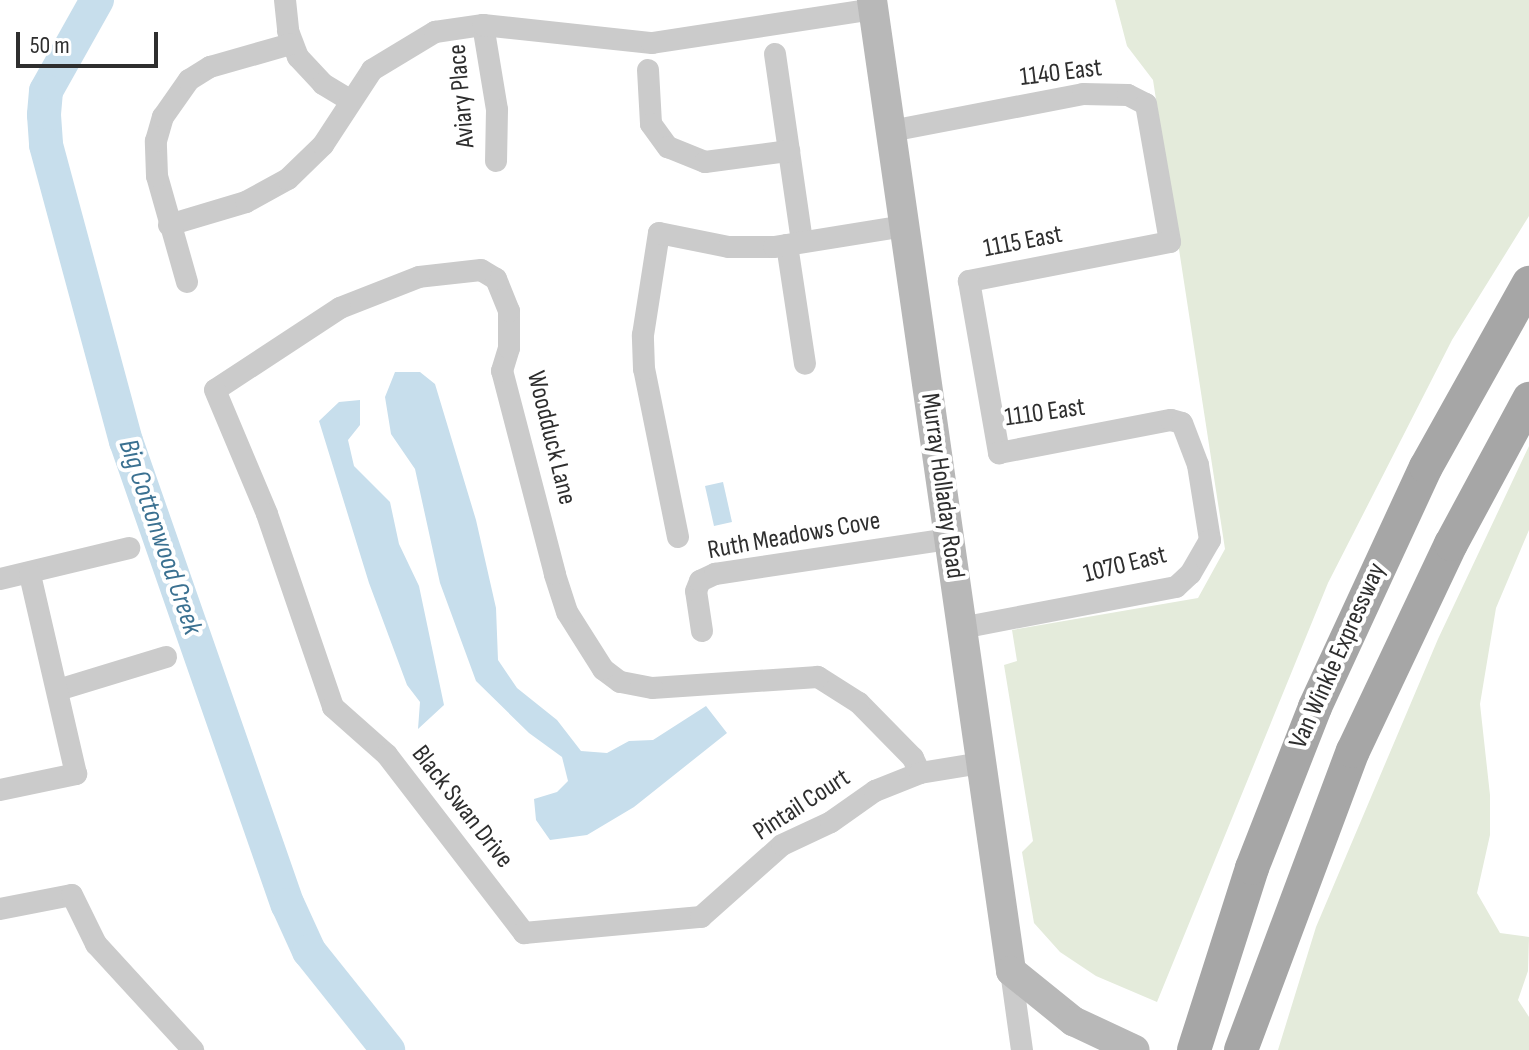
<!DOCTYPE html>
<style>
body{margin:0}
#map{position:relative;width:1529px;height:1050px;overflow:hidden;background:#fff;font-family:"Sofia Sans Condensed",sans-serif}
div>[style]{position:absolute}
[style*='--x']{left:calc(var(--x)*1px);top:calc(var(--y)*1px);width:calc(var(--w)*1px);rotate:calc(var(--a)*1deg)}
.green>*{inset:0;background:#e4ebdb}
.water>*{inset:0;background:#c7deec}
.river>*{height:34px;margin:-17px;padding:0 17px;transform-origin:17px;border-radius:17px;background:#c7deec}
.street>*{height:22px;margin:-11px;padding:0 11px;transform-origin:11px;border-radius:11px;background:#cbcbcb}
.secondary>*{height:30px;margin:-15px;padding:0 15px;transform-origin:15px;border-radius:15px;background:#b8b8b8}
.primary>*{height:34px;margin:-17px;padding:0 17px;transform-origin:17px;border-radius:17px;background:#a6a6a6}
span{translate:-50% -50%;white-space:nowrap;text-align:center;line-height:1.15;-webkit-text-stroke:8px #fff;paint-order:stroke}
.street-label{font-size:26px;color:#2e2e2e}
.water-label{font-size:28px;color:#3b7191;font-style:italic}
.scale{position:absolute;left:16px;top:32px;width:142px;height:36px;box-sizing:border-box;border:4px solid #2e2e2e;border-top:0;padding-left:10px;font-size:24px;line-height:28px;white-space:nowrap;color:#2e2e2e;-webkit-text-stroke:6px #fff;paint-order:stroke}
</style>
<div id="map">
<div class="green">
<i style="clip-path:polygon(1115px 0,1529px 0,1529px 216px,1452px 340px,1328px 583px,1157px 1002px,1096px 976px,1060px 952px,1034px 923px,1022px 852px,1033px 841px,1004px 665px,1017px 661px,1012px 630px,1198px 598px,1225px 549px,1153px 80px,1127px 46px)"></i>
<i style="clip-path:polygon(1529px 446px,1529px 530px,1496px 608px,1480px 704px,1490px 795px,1490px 835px,1477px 893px,1500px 933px,1529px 937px,1528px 971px,1518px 1000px,1529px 1017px,1529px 1050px,1278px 1050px,1316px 927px,1438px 639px)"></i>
</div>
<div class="water">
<i style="clip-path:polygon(395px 372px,420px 372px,435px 384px,476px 520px,496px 608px,498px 660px,517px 688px,557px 720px,581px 751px,607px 753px,629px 741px,653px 740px,706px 706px,727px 733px,634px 807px,587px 835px,550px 840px,536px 820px,534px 799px,557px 792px,568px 781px,562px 757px,529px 733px,476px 681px,440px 583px,415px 469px,391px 434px,385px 397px)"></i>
<i style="clip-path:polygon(360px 400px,360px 425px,348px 440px,354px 466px,390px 502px,399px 544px,419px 586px,444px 705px,418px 729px,420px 702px,407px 685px,369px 583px,319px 421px,339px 402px)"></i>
<i style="clip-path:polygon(723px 482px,732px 522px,714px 526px,705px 486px)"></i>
</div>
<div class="river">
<i style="--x:97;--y:0;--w:104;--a:119.3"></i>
<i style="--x:46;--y:91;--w:24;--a:95"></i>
<i style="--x:44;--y:115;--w:30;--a:86"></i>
<i style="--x:46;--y:145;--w:307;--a:74.9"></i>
<i style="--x:126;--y:441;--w:491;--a:70.8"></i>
<i style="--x:288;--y:905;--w:51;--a:65.5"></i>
<i style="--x:309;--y:951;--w:127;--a:51.4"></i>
</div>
<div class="street">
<i style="--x:285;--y:0;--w:31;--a:84"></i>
<i style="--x:288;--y:31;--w:28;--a:69"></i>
<i style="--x:298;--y:57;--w:37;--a:47"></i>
<i style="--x:323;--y:84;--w:31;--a:31"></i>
<i style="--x:483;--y:25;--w:86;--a:80.6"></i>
<i style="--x:497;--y:110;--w:51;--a:91.1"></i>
<i style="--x:775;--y:54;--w:190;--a:81.8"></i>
<i style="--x:648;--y:70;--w:54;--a:86.8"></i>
<i style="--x:651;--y:124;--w:29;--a:54"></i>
<i style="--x:668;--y:147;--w:40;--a:22"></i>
<i style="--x:705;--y:162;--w:85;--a:-7.5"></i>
<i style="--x:891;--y:131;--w:196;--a:-10.9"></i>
<i style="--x:1083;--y:94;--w:45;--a:1.3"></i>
<i style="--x:1128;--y:95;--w:20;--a:27"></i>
<i style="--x:1146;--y:104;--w:140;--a:80.1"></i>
<i style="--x:1170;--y:242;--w:205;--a:169"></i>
<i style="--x:969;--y:281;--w:175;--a:80.1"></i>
<i style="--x:999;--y:453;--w:175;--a:-10.9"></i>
<i style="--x:1171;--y:420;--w:11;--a:15"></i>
<i style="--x:1182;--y:423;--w:45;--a:69.1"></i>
<i style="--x:1198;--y:465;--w:76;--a:80.9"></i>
<i style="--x:1210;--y:540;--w:39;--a:120"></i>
<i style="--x:1190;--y:574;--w:19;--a:137"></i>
<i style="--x:1176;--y:587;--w:218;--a:169.2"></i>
<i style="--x:169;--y:225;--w:80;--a:-16.6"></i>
<i style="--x:246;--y:202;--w:48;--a:-28.7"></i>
<i style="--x:288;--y:179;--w:49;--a:-44.2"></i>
<i style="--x:323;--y:145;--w:90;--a:-56.8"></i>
<i style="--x:372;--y:70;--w:74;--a:-31.1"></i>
<i style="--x:435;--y:32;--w:49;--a:-8.3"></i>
<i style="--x:483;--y:25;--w:170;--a:6.1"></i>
<i style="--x:652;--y:43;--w:225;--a:-8.7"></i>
<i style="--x:787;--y:245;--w:120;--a:81.4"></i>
<i style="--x:187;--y:282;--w:110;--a:-105.8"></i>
<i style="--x:157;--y:176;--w:35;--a:-92"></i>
<i style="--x:156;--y:141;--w:25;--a:-74"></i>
<i style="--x:163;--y:117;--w:45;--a:-54.9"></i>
<i style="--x:189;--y:80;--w:25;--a:-32"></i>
<i style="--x:210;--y:67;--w:84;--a:-15.9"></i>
<i style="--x:678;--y:537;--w:171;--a:-101.4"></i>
<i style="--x:644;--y:369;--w:34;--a:-92"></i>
<i style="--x:643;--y:335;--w:103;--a:-81.1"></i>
<i style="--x:659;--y:233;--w:71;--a:11.3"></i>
<i style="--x:729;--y:247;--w:45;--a:0"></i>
<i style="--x:774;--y:247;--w:133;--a:-9.1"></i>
<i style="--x:0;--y:579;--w:133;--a:-13.5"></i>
<i style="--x:702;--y:631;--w:40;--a:-98.5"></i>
<i style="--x:696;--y:591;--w:11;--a:-68"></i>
<i style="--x:700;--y:581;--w:17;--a:-25"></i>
<i style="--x:715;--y:574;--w:237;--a:-8.5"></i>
<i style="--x:58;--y:690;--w:113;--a:-17"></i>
<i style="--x:920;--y:773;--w:17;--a:-115"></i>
<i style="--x:913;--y:758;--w:77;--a:-134.5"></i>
<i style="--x:859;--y:703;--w:49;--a:-147.6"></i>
<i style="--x:818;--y:677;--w:166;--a:176.2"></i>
<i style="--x:652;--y:688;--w:33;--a:-169"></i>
<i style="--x:620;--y:682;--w:21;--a:-143"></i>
<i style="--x:603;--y:669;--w:67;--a:-122.3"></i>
<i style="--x:567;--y:612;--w:40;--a:-108"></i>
<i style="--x:555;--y:574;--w:210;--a:-104.6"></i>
<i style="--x:502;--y:371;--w:24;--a:-73"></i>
<i style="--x:509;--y:348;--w:37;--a:-90"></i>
<i style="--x:509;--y:311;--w:35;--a:-112"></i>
<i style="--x:496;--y:279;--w:17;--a:-149"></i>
<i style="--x:481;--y:270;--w:62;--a:173.6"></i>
<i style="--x:419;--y:277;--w:85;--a:158.6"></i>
<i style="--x:340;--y:308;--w:149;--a:146.7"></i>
<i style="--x:215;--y:390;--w:134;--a:67.2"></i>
<i style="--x:267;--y:514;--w:204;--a:71.1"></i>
<i style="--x:333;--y:707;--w:72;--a:41.6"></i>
<i style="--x:387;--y:755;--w:225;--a:52.4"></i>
<i style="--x:524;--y:933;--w:178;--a:-5.2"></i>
<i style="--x:701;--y:917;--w:108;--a:-41.6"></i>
<i style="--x:782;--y:845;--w:54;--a:-25.1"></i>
<i style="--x:831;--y:822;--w:54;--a:-35.2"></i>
<i style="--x:875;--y:791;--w:48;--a:-21.8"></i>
<i style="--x:920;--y:773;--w:62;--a:-9.3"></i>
<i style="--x:0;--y:790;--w:78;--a:-11.9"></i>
<i style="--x:76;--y:774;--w:205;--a:-103"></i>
<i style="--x:0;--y:909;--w:73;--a:-11"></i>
<i style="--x:72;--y:895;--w:55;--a:63.9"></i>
<i style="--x:96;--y:944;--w:144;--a:47.5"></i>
<i style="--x:1011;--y:971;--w:80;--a:82.1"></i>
</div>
<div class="secondary">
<i style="--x:872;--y:0;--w:981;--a:81.85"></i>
<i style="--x:1011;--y:971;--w:80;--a:38.9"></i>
<i style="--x:1073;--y:1021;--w:68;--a:25.1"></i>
</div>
<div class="primary">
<i style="--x:1194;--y:1050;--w:191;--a:-72.3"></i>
<i style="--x:1252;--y:868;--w:173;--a:-68.6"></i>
<i style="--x:1315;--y:707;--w:264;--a:-65.2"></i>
<i style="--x:1426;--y:467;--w:211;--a:-60.8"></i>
<i style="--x:1241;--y:1050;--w:319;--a:-69.5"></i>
<i style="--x:1353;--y:751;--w:229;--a:-64.7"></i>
<i style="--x:1451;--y:544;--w:165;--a:-61.7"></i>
</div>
<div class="street-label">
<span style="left:1061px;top:73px;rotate:-7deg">1140 East</span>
<span style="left:462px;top:96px;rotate:-95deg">Aviary Place</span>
<span style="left:1023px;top:242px;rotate:-11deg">1115 East</span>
<span style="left:1045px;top:413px;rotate:-8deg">1110 East</span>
<span style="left:551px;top:438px;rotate:76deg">Woodduck Lane</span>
<span style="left:942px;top:486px;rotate:82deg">Murray Holladay Road</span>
<span style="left:794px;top:536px;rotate:-10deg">Ruth Meadows Cove</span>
<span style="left:1125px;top:565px;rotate:-14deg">1070 East</span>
<span style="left:1338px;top:656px;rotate:-66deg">Van Winkle Expressway</span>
<span style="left:802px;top:805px;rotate:-33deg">Pintail Court</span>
<span style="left:462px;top:807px;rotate:52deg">Black Swan Drive</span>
</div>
<div class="water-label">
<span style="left:160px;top:537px;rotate:71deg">Big Cottonwood Creek</span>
</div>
<div class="scale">50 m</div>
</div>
